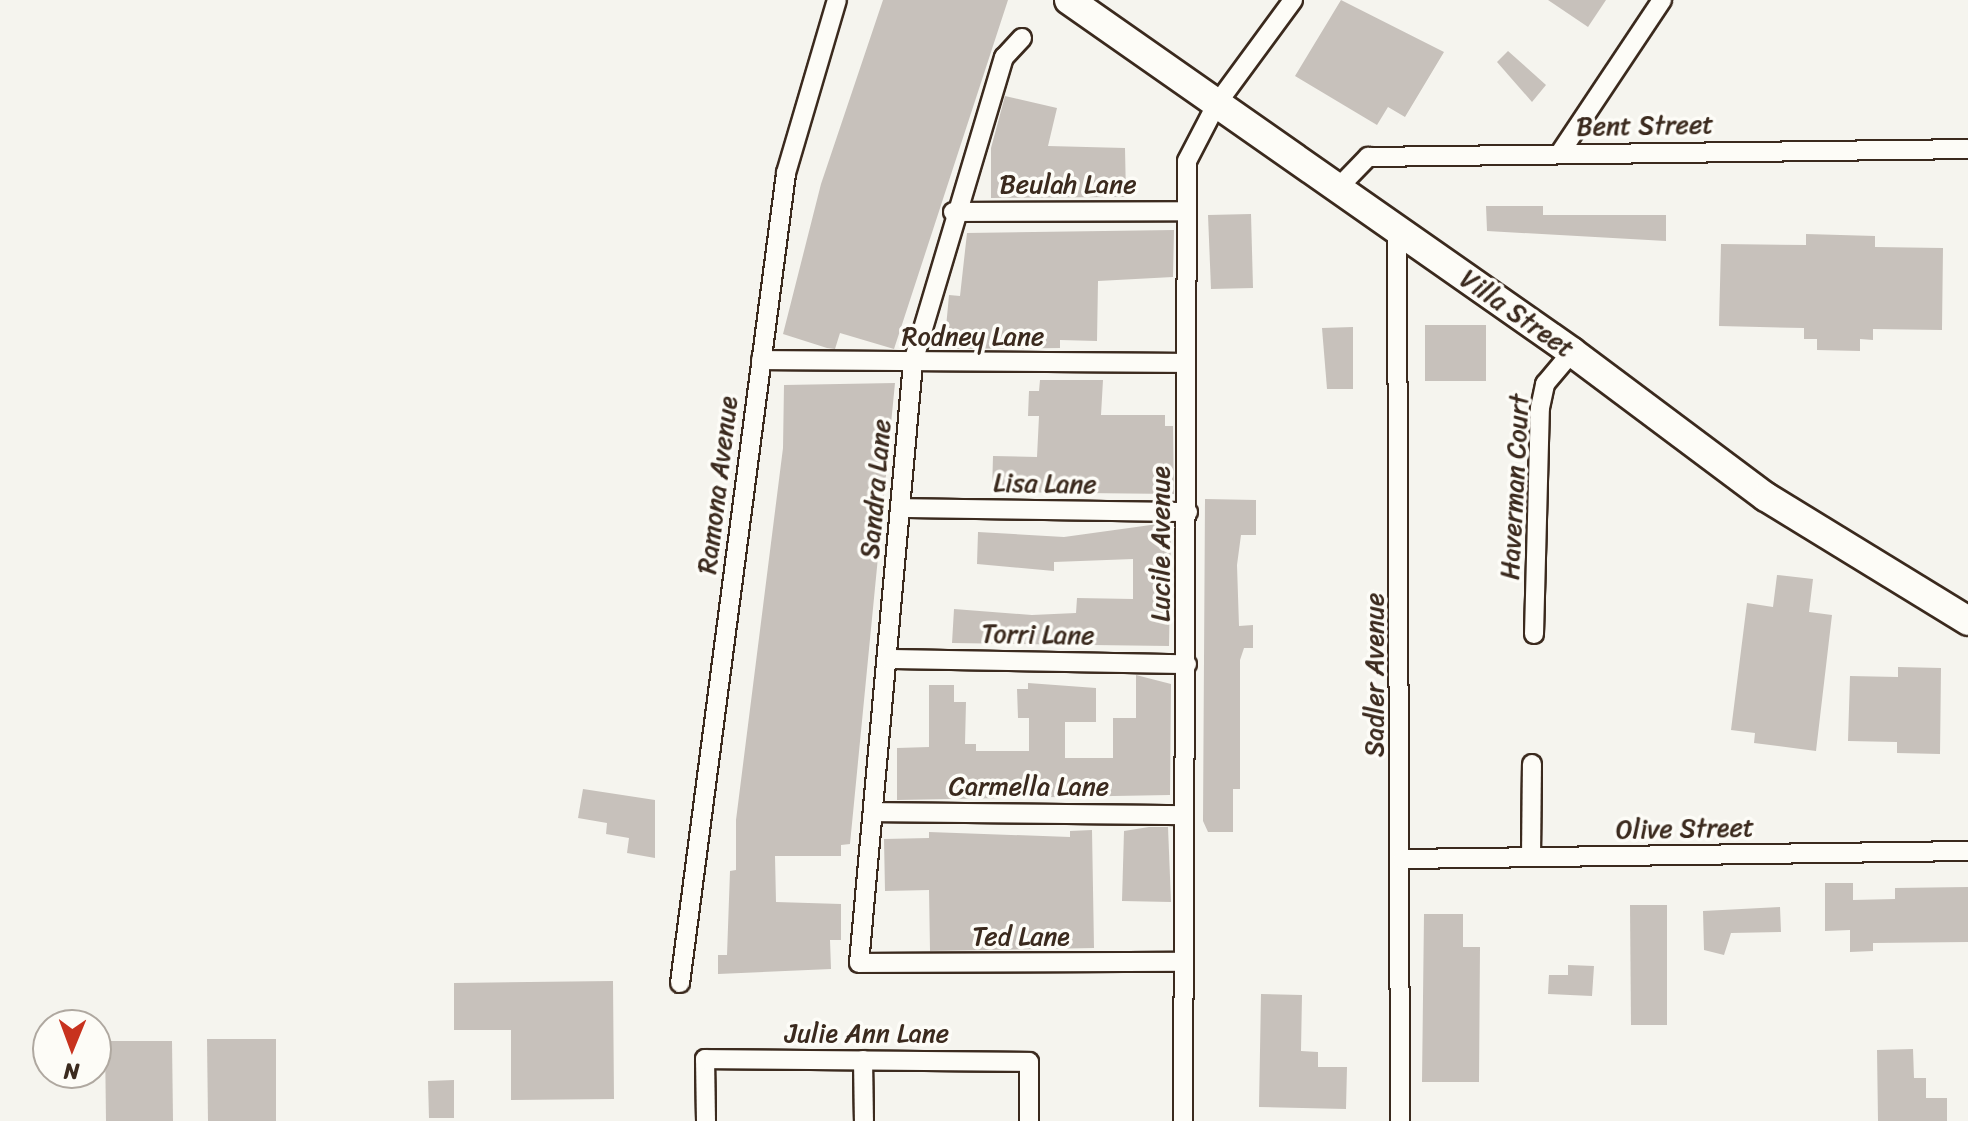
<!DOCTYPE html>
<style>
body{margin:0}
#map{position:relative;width:1968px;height:1121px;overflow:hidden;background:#f5f4ee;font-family:Sriracha,sans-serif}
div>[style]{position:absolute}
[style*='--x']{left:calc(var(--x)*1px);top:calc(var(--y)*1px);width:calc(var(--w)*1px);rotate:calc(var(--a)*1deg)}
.building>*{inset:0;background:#c7c1bb}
.roads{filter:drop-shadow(2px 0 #3b2a1e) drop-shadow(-2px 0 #3b2a1e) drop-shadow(0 2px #3b2a1e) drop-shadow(0 -2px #3b2a1e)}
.street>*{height:18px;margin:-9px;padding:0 9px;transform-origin:9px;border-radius:9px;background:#fdfcf7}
.primary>*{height:28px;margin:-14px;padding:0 14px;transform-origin:14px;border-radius:14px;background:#fdfcf7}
span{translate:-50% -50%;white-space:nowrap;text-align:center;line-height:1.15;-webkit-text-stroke:7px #fdfcf7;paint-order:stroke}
.street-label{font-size:26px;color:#3b2a1e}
.north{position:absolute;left:32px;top:1009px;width:80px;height:80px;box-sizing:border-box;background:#fdfcf7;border:2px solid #afa8a0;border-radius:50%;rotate:181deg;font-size:22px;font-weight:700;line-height:32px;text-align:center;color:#3b2a1e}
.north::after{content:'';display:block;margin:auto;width:28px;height:36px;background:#c8321e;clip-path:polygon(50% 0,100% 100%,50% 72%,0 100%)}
</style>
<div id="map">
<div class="building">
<i style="clip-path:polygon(883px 0,1008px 0,894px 349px,840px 333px,835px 349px,827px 348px,783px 334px,821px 184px)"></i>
<i style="clip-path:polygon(1341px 0,1444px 52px,1405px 117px,1388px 107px,1377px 125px,1295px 76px)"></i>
<i style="clip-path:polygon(1548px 0,1606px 0,1588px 27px)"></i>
<i style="clip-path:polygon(1508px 51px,1546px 85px,1532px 102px,1497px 62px)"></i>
<i style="clip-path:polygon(1005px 96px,1057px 108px,1048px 146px,1125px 148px,1126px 197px,991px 198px,991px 148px)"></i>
<i style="clip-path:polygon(1486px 206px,1543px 206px,1543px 215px,1666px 215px,1666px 241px,1487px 231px)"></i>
<i style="clip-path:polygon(1251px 214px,1253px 288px,1211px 289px,1208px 215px)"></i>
<i style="clip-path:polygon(1174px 230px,1173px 277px,1098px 281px,1097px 341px,1060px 340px,1060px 348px,944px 349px,949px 295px,960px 296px,967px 233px)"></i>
<i style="clip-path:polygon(1806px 234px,1875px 236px,1875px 247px,1943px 248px,1942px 330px,1873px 329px,1873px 340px,1860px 339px,1860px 351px,1817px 350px,1817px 339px,1804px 339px,1804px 328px,1719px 326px,1721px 244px,1806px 245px)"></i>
<i style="clip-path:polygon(1425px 325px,1486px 325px,1486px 381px,1425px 381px)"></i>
<i style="clip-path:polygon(1353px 327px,1353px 389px,1327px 389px,1322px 328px)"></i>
<i style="clip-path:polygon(1040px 380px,1103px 380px,1101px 415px,1165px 415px,1165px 426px,1173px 426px,1174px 494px,992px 492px,993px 456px,1037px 457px,1039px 416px,1028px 416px,1029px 391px,1039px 391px)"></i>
<i style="clip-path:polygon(895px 383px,850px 844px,841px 845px,841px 856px,775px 856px,776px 902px,841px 904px,841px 940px,830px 940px,831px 969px,718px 974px,718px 955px,727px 955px,730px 871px,736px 870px,736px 820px,783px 448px,784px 385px)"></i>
<i style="clip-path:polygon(1205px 499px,1256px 500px,1256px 535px,1241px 535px,1237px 565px,1239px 626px,1253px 625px,1253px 648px,1244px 648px,1240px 660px,1240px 789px,1233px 789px,1233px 832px,1208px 832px,1203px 821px)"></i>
<i style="clip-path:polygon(1158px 524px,1158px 534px,1171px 534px,1169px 646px,952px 643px,954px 609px,1032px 615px,1076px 613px,1077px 598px,1133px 599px,1133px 559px,1054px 562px,1054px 571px,977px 564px,978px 532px,1064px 537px)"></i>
<i style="clip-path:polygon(1777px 575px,1813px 579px,1809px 612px,1832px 615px,1816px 751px,1754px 743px,1755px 733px,1731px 730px,1747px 603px,1773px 607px)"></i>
<i style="clip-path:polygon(1898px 667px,1941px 668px,1940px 754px,1897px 753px,1897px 742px,1848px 741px,1850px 676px,1898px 677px)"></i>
<i style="clip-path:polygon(1136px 675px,1171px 684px,1170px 795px,897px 800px,897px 748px,929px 747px,929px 685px,954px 685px,954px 702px,966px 702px,965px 744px,976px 744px,976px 751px,1029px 751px,1029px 718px,1018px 718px,1017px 689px,1028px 689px,1028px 683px,1096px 688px,1096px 722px,1065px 722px,1065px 758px,1113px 758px,1113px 718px,1136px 718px)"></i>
<i style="clip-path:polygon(583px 789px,655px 800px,655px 858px,627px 853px,629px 838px,606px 834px,607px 823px,578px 818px)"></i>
<i style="clip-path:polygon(1149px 827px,1168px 827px,1171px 902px,1122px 901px,1124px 831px)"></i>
<i style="clip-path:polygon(1092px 830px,1094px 948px,930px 951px,929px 890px,885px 891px,884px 839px,929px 838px,929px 832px,1070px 837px,1070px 831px)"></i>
<i style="clip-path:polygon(1825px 883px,1853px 883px,1853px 900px,1895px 899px,1895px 888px,1968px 887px,1968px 942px,1873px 943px,1873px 951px,1850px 952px,1850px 930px,1825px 931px)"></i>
<i style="clip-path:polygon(1630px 905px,1667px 905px,1667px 1025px,1631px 1025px)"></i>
<i style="clip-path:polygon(1780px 907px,1781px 932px,1731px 933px,1724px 955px,1704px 950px,1703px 911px)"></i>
<i style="clip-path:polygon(1424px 914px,1463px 914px,1463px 947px,1480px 947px,1479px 1082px,1422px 1082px)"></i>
<i style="clip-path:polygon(1568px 965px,1594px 966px,1592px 996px,1548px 994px,1549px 975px,1568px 975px)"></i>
<i style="clip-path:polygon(613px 981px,614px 1099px,511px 1100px,511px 1030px,454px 1030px,454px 983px)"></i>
<i style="clip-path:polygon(1261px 994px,1302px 995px,1301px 1051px,1318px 1052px,1318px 1067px,1347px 1067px,1346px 1109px,1259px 1107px)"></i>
<i style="clip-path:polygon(207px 1039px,276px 1039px,276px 1121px,208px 1121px)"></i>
<i style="clip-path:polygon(105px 1041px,172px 1041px,173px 1121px,106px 1121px)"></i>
<i style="clip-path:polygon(1913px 1049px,1914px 1078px,1926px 1078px,1926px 1098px,1947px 1098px,1947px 1121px,1878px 1121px,1877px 1050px)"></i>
<i style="clip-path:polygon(454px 1080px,454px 1118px,429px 1118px,428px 1081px)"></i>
</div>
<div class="roads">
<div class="street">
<i style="--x:1022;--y:38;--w:26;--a:133"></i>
<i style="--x:1004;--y:57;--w:319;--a:106.6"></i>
<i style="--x:913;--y:363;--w:602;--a:95.14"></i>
<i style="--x:859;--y:963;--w:325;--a:-0.2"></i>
<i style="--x:1560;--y:153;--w:184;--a:-56.3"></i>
<i style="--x:1337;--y:189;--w:45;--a:-45.9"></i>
<i style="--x:1368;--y:157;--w:600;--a:-0.76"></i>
<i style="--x:953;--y:212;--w:231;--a:-0.2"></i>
<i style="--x:1397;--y:230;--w:891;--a:89.81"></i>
<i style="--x:761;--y:360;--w:424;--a:0.4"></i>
<i style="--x:900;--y:508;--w:288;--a:0.8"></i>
<i style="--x:1534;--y:634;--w:226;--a:-88.5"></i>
<i style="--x:1540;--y:408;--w:25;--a:-78"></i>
<i style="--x:1545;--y:384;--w:42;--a:-49.8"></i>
<i style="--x:888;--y:659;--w:299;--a:1"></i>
<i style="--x:874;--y:812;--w:309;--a:0.6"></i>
<i style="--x:1531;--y:857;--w:93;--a:-89.4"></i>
<i style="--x:1403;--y:859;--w:565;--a:-0.81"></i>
<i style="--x:680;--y:983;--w:817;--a:-82.54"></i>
<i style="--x:786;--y:173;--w:180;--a:-73.6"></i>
<i style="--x:863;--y:1060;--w:61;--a:89.1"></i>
<i style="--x:706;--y:1121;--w:62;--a:-90.9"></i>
<i style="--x:705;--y:1059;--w:324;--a:0.5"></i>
<i style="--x:1029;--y:1062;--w:59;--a:90"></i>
<i style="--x:1183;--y:1121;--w:960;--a:-89.76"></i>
<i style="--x:1187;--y:161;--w:63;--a:-62.6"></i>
<i style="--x:1216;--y:105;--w:130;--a:-53.7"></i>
</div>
<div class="primary">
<i style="--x:1069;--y:0;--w:614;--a:34.98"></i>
<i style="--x:1572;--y:352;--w:242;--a:36.8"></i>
<i style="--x:1766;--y:497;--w:237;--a:31.5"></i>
</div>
</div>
<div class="street-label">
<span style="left:1645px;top:126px;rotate:-1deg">Bent Street</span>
<span style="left:1068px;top:185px">Beulah Lane</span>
<span style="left:1517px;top:314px;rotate:35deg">Villa Street</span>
<span style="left:973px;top:337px">Rodney Lane</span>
<span style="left:1045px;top:484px;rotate:1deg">Lisa Lane</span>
<span style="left:718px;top:485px;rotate:-83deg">Ramona Avenue</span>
<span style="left:1515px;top:487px;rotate:-87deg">Haverman Court</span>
<span style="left:876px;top:489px;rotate:-85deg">Sandra Lane</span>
<span style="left:1161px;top:544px;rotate:-90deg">Lucile Avenue</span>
<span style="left:1038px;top:635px;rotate:1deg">Torri Lane</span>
<span style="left:1375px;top:675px;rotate:-90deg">Sadler Avenue</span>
<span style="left:1029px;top:787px">Carmella Lane</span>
<span style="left:1685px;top:829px;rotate:-1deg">Olive Street</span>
<span style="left:1021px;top:937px">Ted Lane</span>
<span style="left:867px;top:1034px">Julie Ann Lane</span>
</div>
<div class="north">N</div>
</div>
